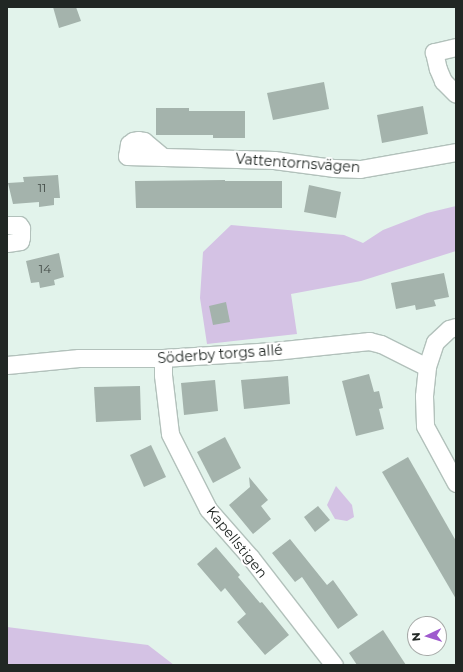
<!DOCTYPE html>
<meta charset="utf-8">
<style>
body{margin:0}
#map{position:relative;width:463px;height:672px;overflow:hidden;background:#e2f3eb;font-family:Montserrat,sans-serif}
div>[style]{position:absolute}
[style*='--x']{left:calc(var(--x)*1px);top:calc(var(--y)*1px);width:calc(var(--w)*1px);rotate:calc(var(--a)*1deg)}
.green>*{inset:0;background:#d4c2e4}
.building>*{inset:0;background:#a4b3ac}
.roads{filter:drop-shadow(1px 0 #b2c1bb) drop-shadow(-1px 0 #b2c1bb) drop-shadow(0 1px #b2c1bb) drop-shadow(0 -1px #b2c1bb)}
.minor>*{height:17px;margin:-8.5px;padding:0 8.5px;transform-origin:8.5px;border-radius:8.5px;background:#fff}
span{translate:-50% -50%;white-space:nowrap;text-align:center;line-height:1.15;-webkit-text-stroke:4px #fff;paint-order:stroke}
.number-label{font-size:12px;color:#424a46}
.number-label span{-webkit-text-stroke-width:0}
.street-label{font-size:14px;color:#212724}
.frame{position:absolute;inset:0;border:8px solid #212724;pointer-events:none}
.north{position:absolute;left:407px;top:616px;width:40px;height:40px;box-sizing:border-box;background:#fff;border:1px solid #a6a9a7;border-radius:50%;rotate:266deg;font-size:11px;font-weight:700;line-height:16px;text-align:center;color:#212724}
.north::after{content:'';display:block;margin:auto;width:14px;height:18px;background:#9f5ace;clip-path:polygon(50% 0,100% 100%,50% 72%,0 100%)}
</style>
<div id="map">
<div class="green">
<i style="clip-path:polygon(456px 206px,456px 251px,361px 281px,291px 294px,297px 334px,207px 344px,200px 298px,203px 252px,231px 225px,344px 235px,363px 243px,383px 230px,427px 213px)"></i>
<i style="clip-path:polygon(336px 486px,352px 505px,354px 517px,347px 521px,335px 519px,327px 505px)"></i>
<i style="clip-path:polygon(7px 627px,148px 645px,174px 665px,7px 665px)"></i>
</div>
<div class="building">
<i style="clip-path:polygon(53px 7px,76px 7px,81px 21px,59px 28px)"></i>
<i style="clip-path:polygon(324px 82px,329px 109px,273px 120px,267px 93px)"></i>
<i style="clip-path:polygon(423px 106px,428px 134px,382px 143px,377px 115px)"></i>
<i style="clip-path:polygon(156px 108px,189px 108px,189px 111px,245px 111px,245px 138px,213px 138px,213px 135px,156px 135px)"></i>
<i style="clip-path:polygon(58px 175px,60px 198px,54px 198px,54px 205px,39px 207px,39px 202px,13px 204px,8px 183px,24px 182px,23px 177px)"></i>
<i style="clip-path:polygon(225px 180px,225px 181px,282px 181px,282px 208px,136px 208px,135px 181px)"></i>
<i style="clip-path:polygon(309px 185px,341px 192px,336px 218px,304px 212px)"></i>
<i style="clip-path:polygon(59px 253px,64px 277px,54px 280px,55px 285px,40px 288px,39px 282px,31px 283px,26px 261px)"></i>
<i style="clip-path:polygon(444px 273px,449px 297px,434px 300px,436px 306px,416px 310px,415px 305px,396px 309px,391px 283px)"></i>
<i style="clip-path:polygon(226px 302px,230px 322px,213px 325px,209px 306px)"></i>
<i style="clip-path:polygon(369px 374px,374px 392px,379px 391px,383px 408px,379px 409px,384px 429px,356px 436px,342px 381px)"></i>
<i style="clip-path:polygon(288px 376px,290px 404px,244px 409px,241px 380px)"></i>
<i style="clip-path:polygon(215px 380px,218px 411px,184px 415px,181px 383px)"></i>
<i style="clip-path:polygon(140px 386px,141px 420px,96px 422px,94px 387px)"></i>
<i style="clip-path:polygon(225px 437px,241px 468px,213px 483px,197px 452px)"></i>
<i style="clip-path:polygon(151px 445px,166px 477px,144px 487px,130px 455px)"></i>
<i style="clip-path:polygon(408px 457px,456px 541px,456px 599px,382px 472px)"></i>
<i style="clip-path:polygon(249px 477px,268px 500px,261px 506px,271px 519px,253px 534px,229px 505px,250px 487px)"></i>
<i style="clip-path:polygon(318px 506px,330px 520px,315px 532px,304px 517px)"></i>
<i style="clip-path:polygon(290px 539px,327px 585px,333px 580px,358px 615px,338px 629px,302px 577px,295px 582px,272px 553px)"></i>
<i style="clip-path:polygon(216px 547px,240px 575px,238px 577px,260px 603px,262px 602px,289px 635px,265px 655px,237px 622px,246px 614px,225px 588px,221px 592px,197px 564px)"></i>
<i style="clip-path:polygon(383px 630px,406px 665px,357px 665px,349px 653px)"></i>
</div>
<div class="roads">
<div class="minor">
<i style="--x:456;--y:47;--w:23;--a:167"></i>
<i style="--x:434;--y:52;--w:17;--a:77"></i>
<i style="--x:438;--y:69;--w:13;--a:67"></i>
<i style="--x:443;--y:81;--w:18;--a:45"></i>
<i style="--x:163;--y:157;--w:25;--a:-140"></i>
<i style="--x:144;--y:141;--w:6;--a:-171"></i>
<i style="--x:138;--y:140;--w:5;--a:169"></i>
<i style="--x:133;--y:141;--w:5;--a:143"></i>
<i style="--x:129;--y:144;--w:12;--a:99"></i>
<i style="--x:127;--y:156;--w:147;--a:1.6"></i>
<i style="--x:274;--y:160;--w:61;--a:7.6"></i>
<i style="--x:334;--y:168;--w:26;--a:2"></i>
<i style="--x:360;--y:169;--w:97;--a:-10"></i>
<i style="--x:7;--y:225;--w:12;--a:0"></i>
<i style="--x:19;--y:225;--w:4;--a:56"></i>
<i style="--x:21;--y:228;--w:9;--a:90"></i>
<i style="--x:21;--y:237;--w:4;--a:104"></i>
<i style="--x:20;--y:241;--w:13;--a:171"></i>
<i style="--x:456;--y:327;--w:7;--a:164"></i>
<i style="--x:449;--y:329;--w:19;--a:137"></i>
<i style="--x:435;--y:342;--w:26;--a:108"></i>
<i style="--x:427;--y:367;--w:29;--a:96"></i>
<i style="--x:424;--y:396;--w:30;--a:88"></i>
<i style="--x:425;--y:426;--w:65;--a:61.5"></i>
<i style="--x:163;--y:358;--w:17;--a:90"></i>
<i style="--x:163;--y:375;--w:59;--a:83.2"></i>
<i style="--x:170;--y:434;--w:84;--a:63.1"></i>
<i style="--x:208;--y:509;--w:65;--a:48.7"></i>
<i style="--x:251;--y:558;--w:135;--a:52.2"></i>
<i style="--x:7;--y:365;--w:72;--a:-5.6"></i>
<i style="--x:79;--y:358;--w:84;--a:0"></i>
<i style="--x:163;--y:358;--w:111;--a:-3.6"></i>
<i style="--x:274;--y:351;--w:96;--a:-6"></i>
<i style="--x:369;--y:341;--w:12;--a:14"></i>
<i style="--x:381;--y:344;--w:51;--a:26.6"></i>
</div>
</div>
<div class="number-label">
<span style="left:42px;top:188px">11</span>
<span style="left:45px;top:269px">14</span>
</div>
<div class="street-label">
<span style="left:298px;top:163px;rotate:4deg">Vattentornsvägen</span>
<span style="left:220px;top:354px;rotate:-4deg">Söderby torgs allé</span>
<span style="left:237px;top:542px;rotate:51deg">Kapellstigen</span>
</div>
<div class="frame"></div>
<div class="north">N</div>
</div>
